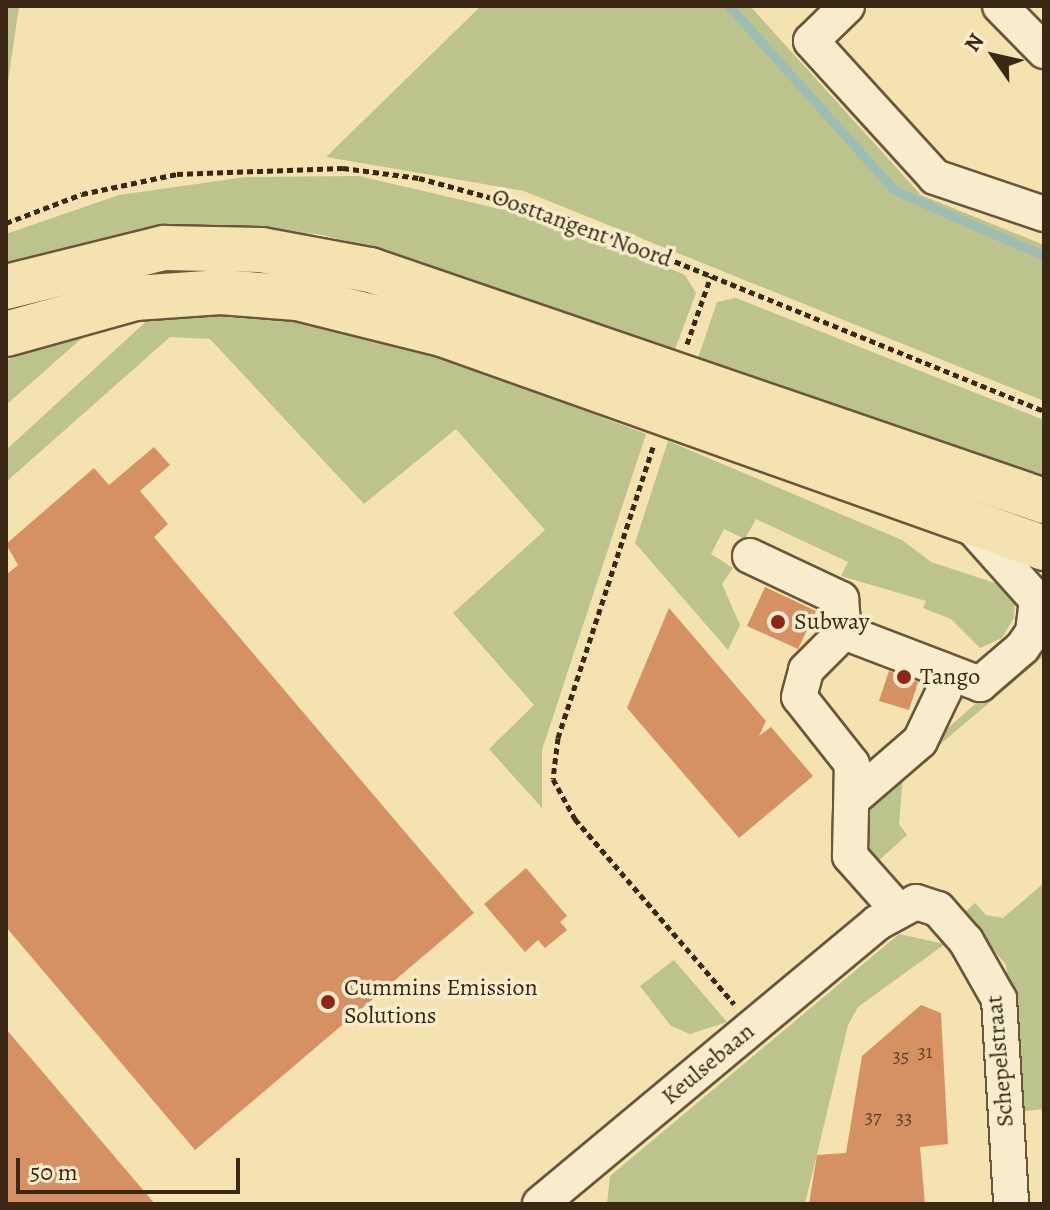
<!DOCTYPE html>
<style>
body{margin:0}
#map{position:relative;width:1050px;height:1210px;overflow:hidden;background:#f5e2b1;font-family:Alegreya,serif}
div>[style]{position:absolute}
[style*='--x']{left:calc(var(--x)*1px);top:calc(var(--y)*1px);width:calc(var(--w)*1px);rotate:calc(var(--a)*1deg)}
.green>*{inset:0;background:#bcc38c}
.stream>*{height:9px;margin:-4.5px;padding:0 4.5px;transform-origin:4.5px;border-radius:4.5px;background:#9dbcb3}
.building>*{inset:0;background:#d59064}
.path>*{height:5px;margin-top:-2.5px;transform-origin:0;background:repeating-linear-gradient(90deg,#3a2714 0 6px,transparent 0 10px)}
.roads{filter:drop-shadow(2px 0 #69563b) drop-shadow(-2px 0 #69563b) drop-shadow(0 2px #69563b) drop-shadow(0 -2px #69563b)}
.minor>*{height:34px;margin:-17px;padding:0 17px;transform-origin:17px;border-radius:17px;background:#f8eccc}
.major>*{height:44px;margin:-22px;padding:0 22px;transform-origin:22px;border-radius:22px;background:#f5e2b1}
.dots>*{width:22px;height:22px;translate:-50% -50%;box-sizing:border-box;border:4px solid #f8eccc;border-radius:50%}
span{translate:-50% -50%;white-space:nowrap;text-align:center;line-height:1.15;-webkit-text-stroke:7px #f8eccc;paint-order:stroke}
.number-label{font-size:20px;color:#614128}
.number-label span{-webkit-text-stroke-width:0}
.street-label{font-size:24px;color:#3a2714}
.poi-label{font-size:24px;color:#3a2714}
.left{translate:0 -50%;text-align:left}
.frame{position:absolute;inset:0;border:8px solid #3a2714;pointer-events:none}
.north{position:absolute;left:954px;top:16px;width:80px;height:80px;-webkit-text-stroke:6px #f8eccc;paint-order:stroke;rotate:304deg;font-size:22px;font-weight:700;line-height:32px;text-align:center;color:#3a2714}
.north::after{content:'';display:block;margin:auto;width:28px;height:36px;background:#3a2714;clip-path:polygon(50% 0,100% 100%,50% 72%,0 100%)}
.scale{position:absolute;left:16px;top:1158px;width:224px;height:36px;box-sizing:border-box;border:4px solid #3a2714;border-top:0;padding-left:10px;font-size:24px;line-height:28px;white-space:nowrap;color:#3a2714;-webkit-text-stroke:6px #f8eccc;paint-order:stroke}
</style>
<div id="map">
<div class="green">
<i style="clip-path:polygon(6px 6px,19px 6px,6px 96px)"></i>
<i style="clip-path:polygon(481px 6px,750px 6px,921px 195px,1044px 245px,1044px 401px,524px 191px,326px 157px)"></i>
<i style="clip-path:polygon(359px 176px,569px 225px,685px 275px,696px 293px,673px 355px,390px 252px,318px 234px,205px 227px,70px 247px,6px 265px,6px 234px,119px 195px,246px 177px)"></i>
<i style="clip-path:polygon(736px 298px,1044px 420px,1044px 478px,697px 361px,717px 302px)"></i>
<i style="clip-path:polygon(250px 311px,431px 353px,646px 434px,542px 750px,542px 808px,489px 749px,534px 705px,453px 613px,545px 530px,456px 429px,364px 504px,210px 339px,170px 337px,6px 482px,6px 450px,152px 316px)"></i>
<i style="clip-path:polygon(89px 332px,6px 405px,6px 360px)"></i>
<i style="clip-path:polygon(668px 441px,902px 540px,931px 562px,1001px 585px,1015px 597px,1014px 618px,1002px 638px,980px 648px,951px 619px,923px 608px,926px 601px,841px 576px,848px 562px,756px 519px,745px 539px,724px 529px,711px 554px,733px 568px,722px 584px,740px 625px,728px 650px,635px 543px)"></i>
<i style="clip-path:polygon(1044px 644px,1044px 656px,903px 776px,899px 824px,907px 835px,876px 863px,863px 845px,869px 797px)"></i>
<i style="clip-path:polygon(1044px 883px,1044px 1109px,1018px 1112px,1006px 965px,964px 913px,975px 903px,986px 915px,1003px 918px)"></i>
<i style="clip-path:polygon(899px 934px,945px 944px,858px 1007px,848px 1025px,805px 1204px,607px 1204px,610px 1176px)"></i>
<i style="clip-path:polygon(674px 960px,727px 1022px,690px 1034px,671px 1026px,640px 986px)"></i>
</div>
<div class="stream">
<i style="--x:729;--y:6;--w:247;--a:48.1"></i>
<i style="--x:894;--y:190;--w:164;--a:23.7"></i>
</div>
<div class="building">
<i style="clip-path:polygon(154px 447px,170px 465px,140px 491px,168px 524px,154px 537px,474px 913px,195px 1150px,6px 927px,6px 575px,18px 565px,6px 544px,94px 468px,109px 485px)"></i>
<i style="clip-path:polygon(765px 587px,816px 611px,798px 649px,747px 626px)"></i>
<i style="clip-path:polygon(669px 608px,766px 721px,759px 736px,771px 727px,813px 776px,739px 838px,627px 708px)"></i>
<i style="clip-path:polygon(889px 671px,918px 682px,909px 710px,879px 701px)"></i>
<i style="clip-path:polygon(526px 868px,567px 916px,560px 922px,567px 930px,545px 948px,538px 940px,525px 952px,484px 904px)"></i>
<i style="clip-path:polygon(921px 1005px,941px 1013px,948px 1144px,920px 1147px,925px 1204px,809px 1204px,817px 1155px,846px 1153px,862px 1056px)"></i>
<i style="clip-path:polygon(6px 1029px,155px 1204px,6px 1204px)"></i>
</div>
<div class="path">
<i style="--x:6;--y:223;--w:81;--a:-20.9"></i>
<i style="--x:82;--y:194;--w:97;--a:-11.9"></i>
<i style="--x:177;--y:174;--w:166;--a:-2.1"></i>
<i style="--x:343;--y:168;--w:77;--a:7.5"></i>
<i style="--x:419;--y:178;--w:160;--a:15.3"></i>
<i style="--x:573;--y:220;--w:508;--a:22.07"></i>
<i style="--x:687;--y:344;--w:72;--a:-70.6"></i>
<i style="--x:653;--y:447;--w:306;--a:108.1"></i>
<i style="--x:558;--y:738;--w:41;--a:97"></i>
<i style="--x:553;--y:779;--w:46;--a:61.2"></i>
<i style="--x:575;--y:819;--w:244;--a:49.3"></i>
</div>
<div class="roads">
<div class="minor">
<i style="--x:847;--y:6;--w:50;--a:135.8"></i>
<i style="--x:811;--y:41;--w:184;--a:47.6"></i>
<i style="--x:935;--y:177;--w:115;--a:18.7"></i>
<i style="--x:1000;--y:6;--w:63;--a:45.6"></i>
<i style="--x:750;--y:556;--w:101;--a:25.3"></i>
<i style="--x:841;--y:599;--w:33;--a:85"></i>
<i style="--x:854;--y:798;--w:87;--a:-40.8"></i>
<i style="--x:920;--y:741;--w:55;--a:-64.4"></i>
<i style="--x:944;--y:691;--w:22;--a:-98"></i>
<i style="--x:897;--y:909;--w:71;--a:-131.6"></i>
<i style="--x:850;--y:856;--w:92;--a:-88.8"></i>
<i style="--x:852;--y:764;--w:85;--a:-128.3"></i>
<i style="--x:799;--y:697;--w:28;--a:-75"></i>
<i style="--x:806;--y:670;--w:54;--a:-45"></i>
<i style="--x:844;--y:632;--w:146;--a:20.9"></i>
<i style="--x:980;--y:684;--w:55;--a:-40.6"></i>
<i style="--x:1022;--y:648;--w:19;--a:-55"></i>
<i style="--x:1033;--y:632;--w:32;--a:-83"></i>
<i style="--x:1037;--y:600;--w:98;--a:-131.7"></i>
<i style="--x:540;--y:1204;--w:439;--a:-39.8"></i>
<i style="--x:877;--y:923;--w:44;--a:-28.3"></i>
<i style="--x:916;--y:902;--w:23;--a:18"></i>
<i style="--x:938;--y:909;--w:43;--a:48.8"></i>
<i style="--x:966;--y:941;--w:67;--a:60.4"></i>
<i style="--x:999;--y:999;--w:205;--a:86.6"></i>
</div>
<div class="major">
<i style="--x:6;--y:287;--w:163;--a:-13.9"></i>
<i style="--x:164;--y:248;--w:97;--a:1.2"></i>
<i style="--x:261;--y:250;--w:111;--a:10.4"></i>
<i style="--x:370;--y:270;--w:712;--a:18.92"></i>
<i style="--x:6;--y:334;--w:134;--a:-15.6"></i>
<i style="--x:135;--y:298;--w:86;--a:-4"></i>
<i style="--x:221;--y:292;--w:76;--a:4.5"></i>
<i style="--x:297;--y:298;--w:153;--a:14"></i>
<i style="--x:445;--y:335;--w:636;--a:19.58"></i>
</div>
</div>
<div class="dots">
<i style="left:778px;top:622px;background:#8f2418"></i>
<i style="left:904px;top:677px;background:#8f2418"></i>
<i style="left:328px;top:1002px;background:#8f2418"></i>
</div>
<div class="number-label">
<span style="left:925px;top:1051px">31</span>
<span style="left:901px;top:1055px">35</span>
<span style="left:873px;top:1116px">37</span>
<span style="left:904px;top:1117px">33</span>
</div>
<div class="street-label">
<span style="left:582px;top:228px;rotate:20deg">Oosttangent Noord</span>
<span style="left:1000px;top:1061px;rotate:-95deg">Schepelstraat</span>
<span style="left:708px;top:1064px;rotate:-40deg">Keulsebaan</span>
</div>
<div class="poi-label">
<span class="left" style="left:794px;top:622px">Subway</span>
<span class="left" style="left:920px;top:677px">Tango</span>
<span class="left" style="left:344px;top:1002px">Cummins Emission<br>Solutions</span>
</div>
<div class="frame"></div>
<div class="north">N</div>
<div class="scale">50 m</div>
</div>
